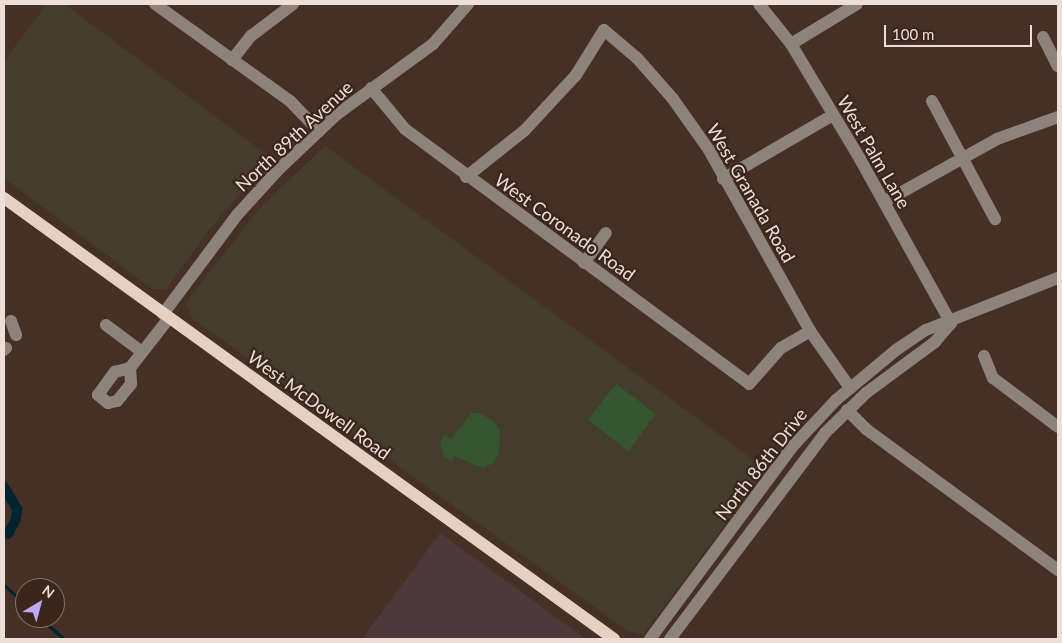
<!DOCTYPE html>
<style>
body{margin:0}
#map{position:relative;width:1062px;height:643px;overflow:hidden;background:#463026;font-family:Lato,sans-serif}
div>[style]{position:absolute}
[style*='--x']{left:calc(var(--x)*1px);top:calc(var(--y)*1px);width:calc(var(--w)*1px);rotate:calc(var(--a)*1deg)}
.commercial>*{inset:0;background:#4c373b}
.education>*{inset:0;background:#453d2c}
.green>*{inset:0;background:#345730}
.stream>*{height:3px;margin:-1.5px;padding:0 1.5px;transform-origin:1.5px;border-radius:1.5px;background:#00242f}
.canal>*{height:10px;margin:-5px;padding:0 5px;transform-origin:5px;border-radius:5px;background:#00242f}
.minor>*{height:12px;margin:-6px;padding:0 6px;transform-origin:6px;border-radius:6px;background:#8e837c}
.major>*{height:12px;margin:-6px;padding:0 6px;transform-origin:6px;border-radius:6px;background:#e5d0c2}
span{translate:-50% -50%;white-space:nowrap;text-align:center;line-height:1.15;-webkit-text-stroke:4.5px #3b261c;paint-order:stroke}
.street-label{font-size:18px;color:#edded8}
.frame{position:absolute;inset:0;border:5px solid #edded8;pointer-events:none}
.north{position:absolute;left:15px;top:578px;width:50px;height:50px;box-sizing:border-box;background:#3b261c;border:1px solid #827067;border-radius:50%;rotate:37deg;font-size:14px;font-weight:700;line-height:20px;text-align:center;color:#edded8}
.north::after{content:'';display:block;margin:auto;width:18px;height:22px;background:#bfa8f4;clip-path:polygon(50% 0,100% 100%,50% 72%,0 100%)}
.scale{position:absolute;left:884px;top:25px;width:148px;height:22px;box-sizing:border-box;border:2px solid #edded8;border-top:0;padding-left:6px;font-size:15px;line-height:18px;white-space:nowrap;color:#edded8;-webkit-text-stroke:4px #3b261c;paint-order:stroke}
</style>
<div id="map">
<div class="commercial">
<i style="clip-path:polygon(440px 533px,586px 639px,362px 639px)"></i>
</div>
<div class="education">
<i style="clip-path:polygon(47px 4px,64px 4px,271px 158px,209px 230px,166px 289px,152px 289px,4px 178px,4px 61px)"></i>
<i style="clip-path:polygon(325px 146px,766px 469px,643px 635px,628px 631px,192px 318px,187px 304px,191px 296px,259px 209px)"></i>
</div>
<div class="green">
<i style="clip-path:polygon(616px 384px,656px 414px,628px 451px,588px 420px)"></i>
<i style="clip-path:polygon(472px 413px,480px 413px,494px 422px,500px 430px,499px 454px,493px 463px,483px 468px,454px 456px,451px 461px,444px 456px,440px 442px,445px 435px,451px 439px)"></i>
</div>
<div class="stream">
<i style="--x:4;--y:585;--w:28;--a:42"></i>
<i style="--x:40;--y:618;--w:32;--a:41"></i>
</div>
<div class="canal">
<i style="--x:4;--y:487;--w:26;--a:59"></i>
<i style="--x:17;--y:509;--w:10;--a:96"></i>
<i style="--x:16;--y:519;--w:17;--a:118"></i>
</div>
<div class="minor">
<i style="--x:155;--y:4;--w:166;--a:35.7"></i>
<i style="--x:290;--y:101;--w:42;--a:46"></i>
<i style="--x:759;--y:4;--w:51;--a:51.3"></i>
<i style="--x:791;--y:44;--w:134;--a:59"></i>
<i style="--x:860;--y:159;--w:188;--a:61"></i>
<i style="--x:1043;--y:37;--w:33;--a:63"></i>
<i style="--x:791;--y:44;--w:77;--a:-31.2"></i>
<i style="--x:232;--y:60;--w:31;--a:-52"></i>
<i style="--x:251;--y:36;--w:53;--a:-37.3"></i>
<i style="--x:371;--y:88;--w:53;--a:50.3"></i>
<i style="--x:405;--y:129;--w:428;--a:36.5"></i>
<i style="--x:749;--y:384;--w:48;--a:-48.4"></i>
<i style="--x:781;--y:348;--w:34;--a:-30"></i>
<i style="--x:932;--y:101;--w:134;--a:61.9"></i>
<i style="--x:466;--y:177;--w:75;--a:-38.5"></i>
<i style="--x:525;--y:130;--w:75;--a:-47.2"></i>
<i style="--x:576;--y:75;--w:53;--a:-58.1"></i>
<i style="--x:604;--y:30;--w:43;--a:40.3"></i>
<i style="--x:637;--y:58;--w:55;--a:48.7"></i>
<i style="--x:673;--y:99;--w:62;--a:54.8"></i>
<i style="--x:709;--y:150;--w:207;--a:60.8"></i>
<i style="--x:810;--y:331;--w:70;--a:54.9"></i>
<i style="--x:723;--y:179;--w:127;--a:-30.2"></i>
<i style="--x:884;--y:202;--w:129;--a:-29.1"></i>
<i style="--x:997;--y:139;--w:65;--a:-19.8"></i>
<i style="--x:584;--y:263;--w:37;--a:-54"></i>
<i style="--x:163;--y:314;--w:124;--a:-53.2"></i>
<i style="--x:237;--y:215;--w:59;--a:-47.7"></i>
<i style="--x:277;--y:171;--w:81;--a:-43.5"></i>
<i style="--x:336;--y:115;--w:120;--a:-36.2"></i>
<i style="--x:433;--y:44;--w:53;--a:-48.8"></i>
<i style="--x:11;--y:321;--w:15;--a:70"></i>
<i style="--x:106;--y:325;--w:45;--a:36.9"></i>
<i style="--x:4;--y:350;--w:3;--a:-45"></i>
<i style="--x:984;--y:356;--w:24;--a:68"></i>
<i style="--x:993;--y:378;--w:81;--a:37"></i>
<i style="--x:130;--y:368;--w:16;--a:86"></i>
<i style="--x:131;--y:384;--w:22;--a:129"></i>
<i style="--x:117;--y:401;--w:9;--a:167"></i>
<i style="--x:108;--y:403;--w:13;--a:-141"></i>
<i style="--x:98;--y:395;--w:29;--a:-54"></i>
<i style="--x:115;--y:372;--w:16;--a:-15"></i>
<i style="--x:130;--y:368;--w:63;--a:-52"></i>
<i style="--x:847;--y:410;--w:27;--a:45"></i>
<i style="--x:866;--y:429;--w:238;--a:36.3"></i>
<i style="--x:650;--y:639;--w:240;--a:-53.5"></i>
<i style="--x:793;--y:446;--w:63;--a:-46.9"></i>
<i style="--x:836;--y:400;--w:78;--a:-39.8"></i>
<i style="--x:896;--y:350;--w:36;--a:-34"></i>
<i style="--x:926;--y:330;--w:142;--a:-21.5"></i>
<i style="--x:670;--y:639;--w:258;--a:-53"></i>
<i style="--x:825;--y:433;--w:57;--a:-44.3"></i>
<i style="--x:866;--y:393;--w:86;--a:-36.5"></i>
<i style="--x:935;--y:342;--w:25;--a:-50"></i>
</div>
<div class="major">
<i style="--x:4;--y:198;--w:753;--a:35.87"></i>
</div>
<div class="street-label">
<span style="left:294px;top:136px;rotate:-43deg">North 89th Avenue</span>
<span style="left:874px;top:152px;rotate:60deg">West Palm Lane</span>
<span style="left:751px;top:193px;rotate:60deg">West Granada Road</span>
<span style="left:565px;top:227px;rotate:36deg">West Coronado Road</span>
<span style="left:319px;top:405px;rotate:36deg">West McDowell Road</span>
<span style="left:761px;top:464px;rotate:-52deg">North 86th Drive</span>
</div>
<div class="frame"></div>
<div class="north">N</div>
<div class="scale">100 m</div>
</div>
